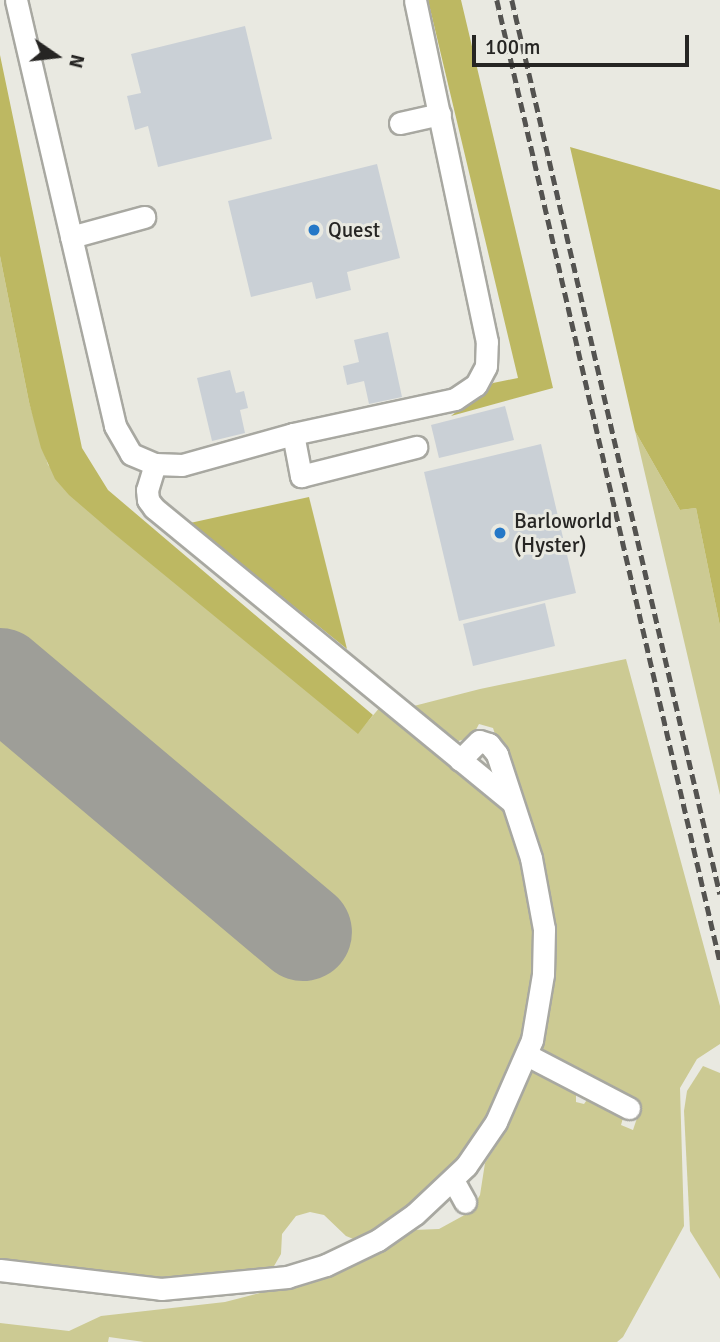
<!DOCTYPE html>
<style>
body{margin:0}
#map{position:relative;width:720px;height:1342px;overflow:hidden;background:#e9e9e1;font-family:Signika,sans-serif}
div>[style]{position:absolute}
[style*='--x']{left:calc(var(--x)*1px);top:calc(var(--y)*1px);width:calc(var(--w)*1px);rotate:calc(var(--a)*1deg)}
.green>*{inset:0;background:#ccca93}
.forest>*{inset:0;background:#bdb862}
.runway>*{height:98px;margin:-49px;padding:0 49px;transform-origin:49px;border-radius:49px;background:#9e9e98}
.building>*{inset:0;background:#cad0d6}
.roads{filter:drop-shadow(2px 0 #a8a8a1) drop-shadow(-2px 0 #a8a8a1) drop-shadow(0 2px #a8a8a1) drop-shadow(0 -2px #a8a8a1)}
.minor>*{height:21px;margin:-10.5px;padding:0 10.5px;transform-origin:10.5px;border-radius:10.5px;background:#fff}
.rail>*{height:4.5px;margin-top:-2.25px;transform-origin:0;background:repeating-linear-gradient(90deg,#545350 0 10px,transparent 0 15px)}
.dots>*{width:19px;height:19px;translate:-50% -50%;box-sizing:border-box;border:4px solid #e9e9e1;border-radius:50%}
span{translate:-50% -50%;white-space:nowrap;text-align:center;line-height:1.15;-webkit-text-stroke:6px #e9e9e1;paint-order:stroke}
.poi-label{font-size:21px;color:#262523}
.left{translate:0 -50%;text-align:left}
.north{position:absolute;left:21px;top:21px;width:70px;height:70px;-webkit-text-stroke:5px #e9e9e1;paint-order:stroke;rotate:104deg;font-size:19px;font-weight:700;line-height:28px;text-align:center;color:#262523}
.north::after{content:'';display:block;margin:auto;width:24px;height:32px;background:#262523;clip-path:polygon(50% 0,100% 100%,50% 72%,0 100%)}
.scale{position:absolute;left:472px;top:35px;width:217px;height:32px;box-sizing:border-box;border:4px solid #262523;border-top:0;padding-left:9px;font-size:21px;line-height:24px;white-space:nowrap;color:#262523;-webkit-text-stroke:5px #e9e9e1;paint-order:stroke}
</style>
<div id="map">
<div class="green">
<i style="clip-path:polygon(0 256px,29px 402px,48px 465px,358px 733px,381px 706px,508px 810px,541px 934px,525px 1048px,463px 1163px,363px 1243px,346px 1236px,324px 1215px,310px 1212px,296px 1216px,282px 1234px,281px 1254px,270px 1273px,191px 1282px,0 1264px)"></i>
<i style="clip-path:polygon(635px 431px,680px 510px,696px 508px,720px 626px,720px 795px)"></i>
<i style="clip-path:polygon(626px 659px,720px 1006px,720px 1044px,697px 1059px,680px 1088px,684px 1226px,623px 1337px,617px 1342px,144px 1342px,109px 1337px,108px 1342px,0 1342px,0 1323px,69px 1331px,101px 1316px,225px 1302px,322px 1277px,371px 1256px,413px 1230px,439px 1229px,470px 1212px,480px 1195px,485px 1163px,504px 1134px,527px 1074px,542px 1071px,576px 1090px,576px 1102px,584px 1104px,589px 1097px,614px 1109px,623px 1118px,621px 1125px,633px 1130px,638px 1115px,629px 1096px,621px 1091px,611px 1093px,549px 1061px,536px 1045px,550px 974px,516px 798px,493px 728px,479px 724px,472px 737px,455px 742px,406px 708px,480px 689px)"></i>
<i style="clip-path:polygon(703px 1066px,720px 1073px,720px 1279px,690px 1231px,684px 1111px,687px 1091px)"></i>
</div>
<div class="forest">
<i style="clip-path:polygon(428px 0,461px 0,553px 388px,451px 416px,493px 383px,518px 378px)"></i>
<i style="clip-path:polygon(0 55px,82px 448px,108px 490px,373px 715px,358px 734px,112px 532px,69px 495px,55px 479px,41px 448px,29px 402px,0 256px)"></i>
<i style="clip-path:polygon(570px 147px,720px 190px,720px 626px,696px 508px,680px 510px,635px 431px)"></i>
<i style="clip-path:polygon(309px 497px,347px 649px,190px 523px)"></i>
</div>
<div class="runway">
<i style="--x:0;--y:677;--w:396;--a:40.1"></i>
</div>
<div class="building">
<i style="clip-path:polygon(245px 26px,272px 139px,158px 167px,148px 126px,135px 130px,127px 96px,141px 93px,131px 54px)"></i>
<i style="clip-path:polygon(377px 164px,400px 258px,347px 272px,351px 290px,316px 299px,312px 282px,251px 297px,228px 201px)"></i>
<i style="clip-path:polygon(388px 332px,402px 397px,369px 404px,364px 381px,347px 385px,343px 366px,359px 362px,354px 340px)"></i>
<i style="clip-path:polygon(230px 370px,236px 393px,244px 391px,248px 408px,240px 410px,245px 433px,212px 441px,197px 378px)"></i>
<i style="clip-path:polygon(505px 406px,514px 440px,439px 458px,431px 425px)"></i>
<i style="clip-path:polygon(541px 444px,576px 593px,459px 621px,424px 472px)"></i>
<i style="clip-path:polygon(545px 603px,555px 646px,473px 666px,463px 624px)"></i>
</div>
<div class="roads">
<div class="minor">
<i style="--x:16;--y:0;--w:437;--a:76.9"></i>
<i style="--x:115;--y:426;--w:32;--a:60"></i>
<i style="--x:131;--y:454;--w:26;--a:23"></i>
<i style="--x:155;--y:464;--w:27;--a:2"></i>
<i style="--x:182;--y:465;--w:115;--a:-15.6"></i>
<i style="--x:293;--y:434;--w:166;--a:-12.2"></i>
<i style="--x:455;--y:399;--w:25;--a:-34"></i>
<i style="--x:476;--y:385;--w:21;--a:-62"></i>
<i style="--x:486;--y:366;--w:24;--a:-88"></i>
<i style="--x:487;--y:342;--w:349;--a:-101.9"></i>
<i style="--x:400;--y:123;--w:41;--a:-12.7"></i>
<i style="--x:71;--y:237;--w:76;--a:-15.3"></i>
<i style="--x:293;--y:434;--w:43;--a:79.2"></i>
<i style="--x:301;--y:476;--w:119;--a:-14.2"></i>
<i style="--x:155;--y:464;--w:27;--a:107"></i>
<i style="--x:147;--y:490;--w:10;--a:84"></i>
<i style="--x:148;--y:500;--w:10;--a:53"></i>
<i style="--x:154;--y:508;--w:462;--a:39.4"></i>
<i style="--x:527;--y:1055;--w:115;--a:27.5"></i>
<i style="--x:453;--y:1180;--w:25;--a:61"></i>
<i style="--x:0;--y:1270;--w:162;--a:6.7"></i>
<i style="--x:161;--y:1289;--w:127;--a:-5.4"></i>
<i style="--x:287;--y:1277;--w:41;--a:-17.1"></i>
<i style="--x:326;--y:1265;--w:58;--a:-25.7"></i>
<i style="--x:378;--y:1240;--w:45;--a:-35.1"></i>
<i style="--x:415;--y:1214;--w:70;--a:-43.3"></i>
<i style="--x:466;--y:1166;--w:53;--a:-55.7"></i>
<i style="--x:496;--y:1122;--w:90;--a:-66.3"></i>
<i style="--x:532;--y:1040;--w:67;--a:-80.5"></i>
<i style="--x:543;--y:974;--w:45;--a:-88.7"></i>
<i style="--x:544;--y:929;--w:72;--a:-100.4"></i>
<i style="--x:531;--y:858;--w:109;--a:-108.1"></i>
<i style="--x:497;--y:754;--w:13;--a:-129"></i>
<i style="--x:489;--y:744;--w:10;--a:-163"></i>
<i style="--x:479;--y:741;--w:27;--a:135"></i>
</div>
</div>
<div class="rail">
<i style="--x:497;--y:0;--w:987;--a:76.94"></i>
<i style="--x:512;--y:0;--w:918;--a:76.9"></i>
</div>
<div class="dots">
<i style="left:314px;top:230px;background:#2578c7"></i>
<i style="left:500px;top:533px;background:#2578c7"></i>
</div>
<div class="poi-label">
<span class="left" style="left:328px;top:230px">Quest</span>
<span class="left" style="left:514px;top:533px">Barloworld<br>(Hyster)</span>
</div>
<div class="north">N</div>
<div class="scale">100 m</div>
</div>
